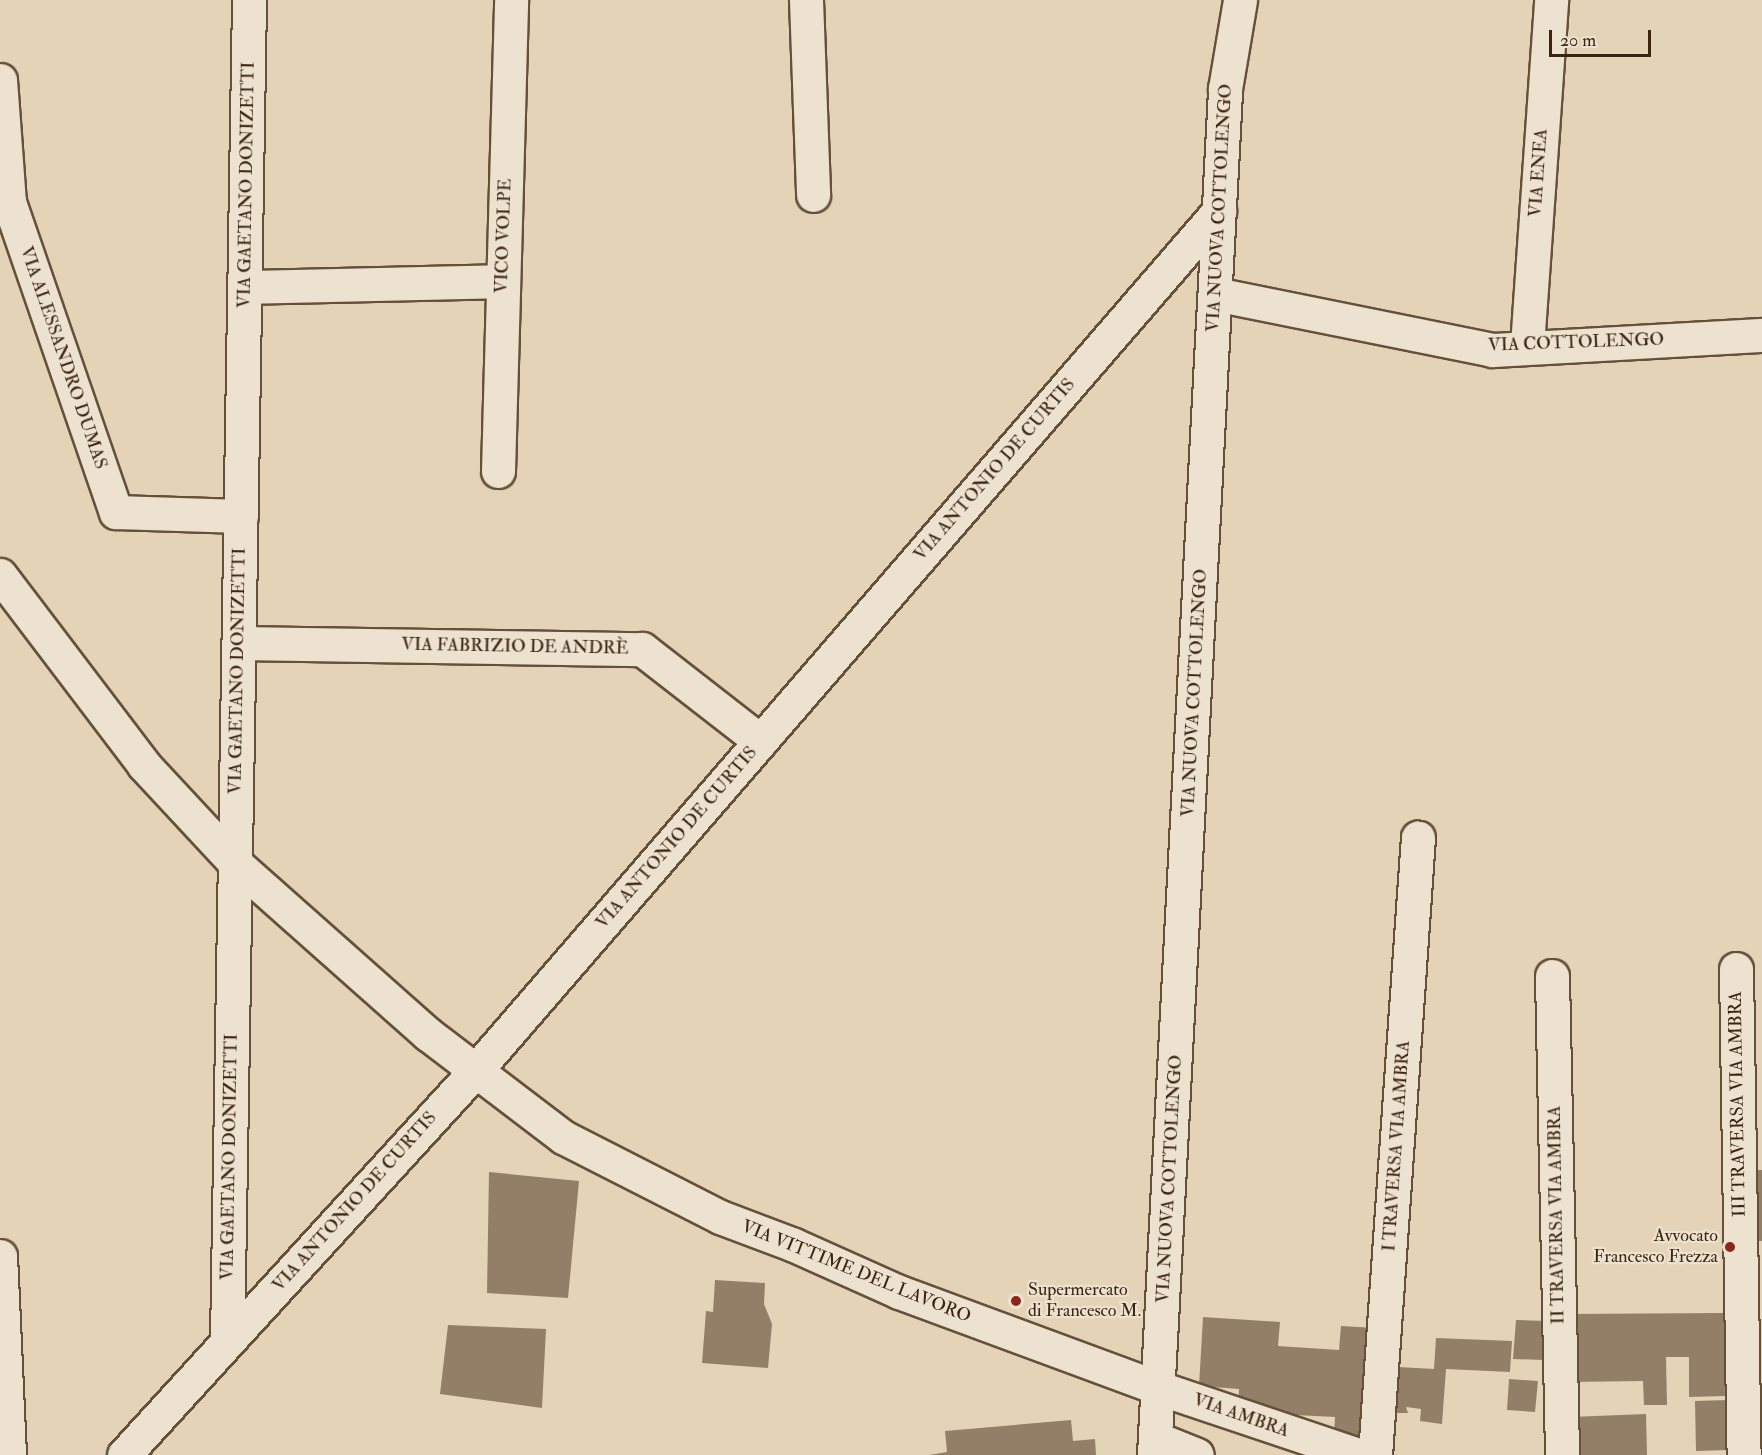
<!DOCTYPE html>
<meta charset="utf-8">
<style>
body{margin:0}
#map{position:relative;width:1762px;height:1455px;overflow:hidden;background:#e4d3b7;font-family:"IM FELL Double Pica",serif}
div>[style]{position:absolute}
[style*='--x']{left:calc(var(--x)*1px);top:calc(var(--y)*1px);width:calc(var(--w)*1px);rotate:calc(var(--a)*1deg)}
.building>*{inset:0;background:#937f67}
.roads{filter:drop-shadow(2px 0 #65503a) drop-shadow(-2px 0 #65503a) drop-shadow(0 2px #65503a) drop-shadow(0 -2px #65503a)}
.minor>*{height:33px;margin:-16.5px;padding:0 16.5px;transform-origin:16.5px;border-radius:16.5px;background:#ede2d0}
.dots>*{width:16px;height:16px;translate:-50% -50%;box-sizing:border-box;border:3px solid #ede2d0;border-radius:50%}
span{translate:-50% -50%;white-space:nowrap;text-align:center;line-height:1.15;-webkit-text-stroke:4.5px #ede2d0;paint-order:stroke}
.street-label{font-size:18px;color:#3b2410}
.poi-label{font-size:18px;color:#3b2410}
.right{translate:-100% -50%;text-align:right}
.left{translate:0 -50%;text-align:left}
.scale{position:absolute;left:1549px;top:30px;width:102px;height:27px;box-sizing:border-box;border:3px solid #3b2410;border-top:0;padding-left:8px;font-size:18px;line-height:21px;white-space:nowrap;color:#3b2410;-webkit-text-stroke:4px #ede2d0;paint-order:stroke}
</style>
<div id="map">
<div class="building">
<i style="clip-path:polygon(1756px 1170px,1762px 1170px,1762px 1241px,1756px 1241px)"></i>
<i style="clip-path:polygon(489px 1172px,579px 1181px,568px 1298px,487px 1293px)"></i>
<i style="clip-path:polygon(715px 1280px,765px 1283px,764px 1304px,772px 1324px,768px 1368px,702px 1363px,706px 1311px,713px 1312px)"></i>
<i style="clip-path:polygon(1724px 1313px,1725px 1396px,1689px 1397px,1689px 1357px,1666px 1357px,1667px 1405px,1644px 1405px,1643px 1381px,1569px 1382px,1568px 1314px)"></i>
<i style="clip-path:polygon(1203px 1317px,1280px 1322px,1278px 1346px,1339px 1350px,1341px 1326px,1375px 1328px,1369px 1437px,1334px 1435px,1335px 1417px,1238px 1412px,1239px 1389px,1199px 1386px)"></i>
<i style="clip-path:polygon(1516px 1320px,1546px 1321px,1544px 1360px,1513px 1359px)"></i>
<i style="clip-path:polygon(448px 1325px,546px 1329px,542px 1408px,440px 1394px)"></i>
<i style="clip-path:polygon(1436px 1338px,1512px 1341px,1510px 1372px,1446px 1369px,1442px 1424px,1420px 1421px,1421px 1409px,1406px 1407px,1408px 1413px,1396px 1413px,1398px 1367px,1434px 1369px)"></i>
<i style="clip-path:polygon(1509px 1379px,1538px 1381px,1535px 1412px,1507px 1410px)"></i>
<i style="clip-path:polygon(1728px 1400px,1730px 1450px,1696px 1451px,1695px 1401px)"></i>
<i style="clip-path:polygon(1646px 1414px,1647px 1455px,1572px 1455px,1570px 1417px)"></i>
<i style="clip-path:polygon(1071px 1420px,1073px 1441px,1095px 1439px,1096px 1455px,929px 1455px,947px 1452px,945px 1431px)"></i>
</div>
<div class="roads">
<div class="minor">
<i style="--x:806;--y:0;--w:195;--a:87.9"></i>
<i style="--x:0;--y:80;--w:122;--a:85.8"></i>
<i style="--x:9;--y:202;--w:328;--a:71"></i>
<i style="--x:116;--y:512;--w:125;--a:1.8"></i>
<i style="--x:246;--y:287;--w:257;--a:-1.3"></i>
<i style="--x:1215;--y:294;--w:283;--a:11.4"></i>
<i style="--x:1492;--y:350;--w:270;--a:-3.2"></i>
<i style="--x:1527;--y:346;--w:347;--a:-86"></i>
<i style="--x:498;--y:471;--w:471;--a:-88.4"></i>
<i style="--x:0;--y:575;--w:238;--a:52.8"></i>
<i style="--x:144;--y:765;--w:132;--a:47.1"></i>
<i style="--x:234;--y:862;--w:259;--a:41.6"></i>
<i style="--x:428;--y:1034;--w:170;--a:37.3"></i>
<i style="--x:563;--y:1137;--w:176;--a:27"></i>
<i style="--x:720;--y:1217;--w:79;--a:20.7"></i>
<i style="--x:794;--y:1245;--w:115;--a:24.1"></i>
<i style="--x:899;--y:1292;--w:277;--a:20.3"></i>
<i style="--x:1159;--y:1388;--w:210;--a:18.6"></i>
<i style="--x:239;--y:643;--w:403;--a:0.9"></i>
<i style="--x:642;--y:649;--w:150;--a:37.9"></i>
<i style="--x:1736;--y:969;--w:486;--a:89.1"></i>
<i style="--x:1552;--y:976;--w:479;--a:88.8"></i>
<i style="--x:0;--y:1256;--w:199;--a:87.4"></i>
<i style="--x:227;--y:1341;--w:1341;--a:-89.06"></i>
<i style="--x:1155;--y:1438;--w:45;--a:22"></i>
<i style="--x:124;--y:1455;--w:522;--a:-47.56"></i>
<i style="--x:476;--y:1070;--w:1136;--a:-49.14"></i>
<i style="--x:1154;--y:1455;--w:1368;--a:-87.02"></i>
<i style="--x:1225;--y:89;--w:90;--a:-80.4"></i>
<i style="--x:1375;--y:1455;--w:619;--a:-86.02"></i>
</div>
</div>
<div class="dots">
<i style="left:1730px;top:1247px;background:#8f2418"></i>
<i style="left:1016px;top:1301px;background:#8f2418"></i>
</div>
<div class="street-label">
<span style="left:1539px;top:173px;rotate:-86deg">VIA ENEA</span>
<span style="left:247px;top:185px;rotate:-89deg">VIA GAETANO DONIZETTI</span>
<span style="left:1220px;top:208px;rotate:-87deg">VIA NUOVA COTTOLENGO</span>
<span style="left:504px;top:236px;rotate:-88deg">VICO VOLPE</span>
<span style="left:1576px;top:343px;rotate:-2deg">VIA COTTOLENGO</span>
<span style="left:63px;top:358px;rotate:71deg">VIA ALESSANDRO DUMAS</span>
<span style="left:995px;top:470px;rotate:-49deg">VIA ANTONIO DE CURTIS</span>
<span style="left:515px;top:647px;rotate:1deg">VIA FABRIZIO DE ANDRÈ</span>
<span style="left:238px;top:671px;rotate:-89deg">VIA GAETANO DONIZETTI</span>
<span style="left:1195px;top:693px;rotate:-87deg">VIA NUOVA COTTOLENGO</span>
<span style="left:677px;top:838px;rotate:-49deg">VIA ANTONIO DE CURTIS</span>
<span style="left:1738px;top:1104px;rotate:-91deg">III TRAVERSA VIA AMBRA</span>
<span style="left:1397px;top:1146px;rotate:-86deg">I TRAVERSA VIA AMBRA</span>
<span style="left:230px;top:1157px;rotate:-89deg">VIA GAETANO DONIZETTI</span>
<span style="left:1170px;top:1179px;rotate:-87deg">VIA NUOVA COTTOLENGO</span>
<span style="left:355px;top:1202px;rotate:-48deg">VIA ANTONIO DE CURTIS</span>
<span style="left:1557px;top:1215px;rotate:-91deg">II TRAVERSA VIA AMBRA</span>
<span style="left:856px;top:1272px;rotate:22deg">VIA VITTIME DEL LAVORO</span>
<span style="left:1241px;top:1416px;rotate:19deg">VIA AMBRA</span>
</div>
<div class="poi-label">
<span class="right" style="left:1718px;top:1247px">Avvocato<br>Francesco Frezza</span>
<span class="left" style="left:1028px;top:1301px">Supermercato<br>di Francesco M.</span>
</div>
<div class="scale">20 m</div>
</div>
